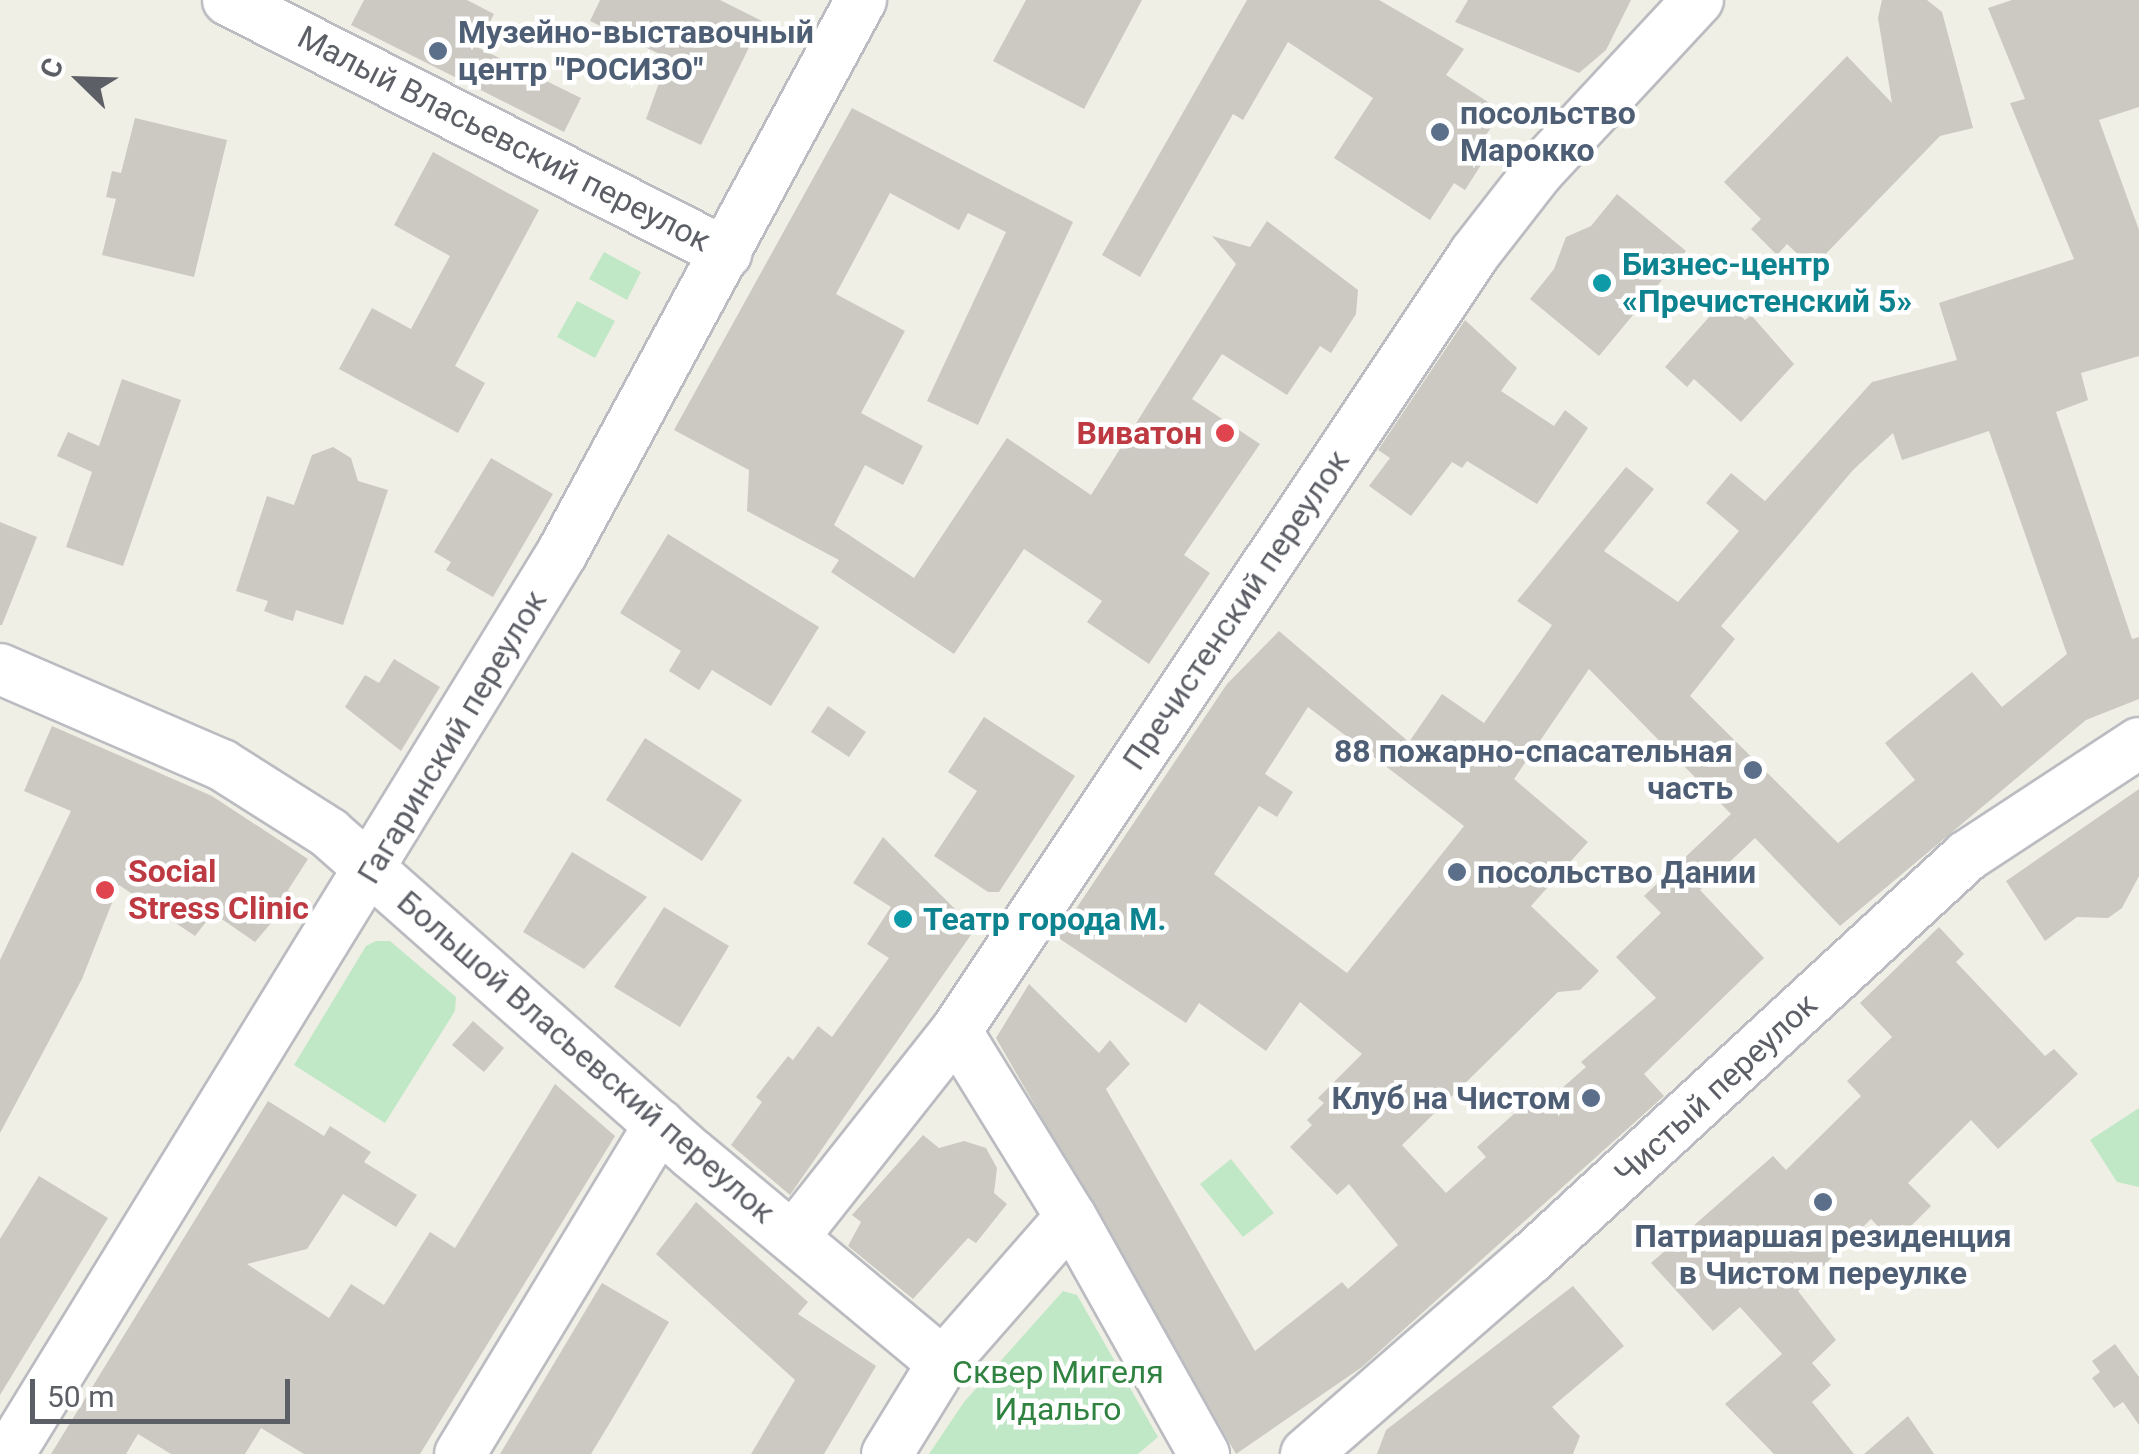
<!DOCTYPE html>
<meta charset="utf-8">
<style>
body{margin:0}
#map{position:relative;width:2139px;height:1454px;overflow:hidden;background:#f0efe5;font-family:Roboto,sans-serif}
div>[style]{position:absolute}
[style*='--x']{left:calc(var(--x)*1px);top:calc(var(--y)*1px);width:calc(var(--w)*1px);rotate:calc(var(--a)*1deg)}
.green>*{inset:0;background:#c0e8c6}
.building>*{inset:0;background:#cbc9c2}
.roads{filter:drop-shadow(2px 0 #babcc1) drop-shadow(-2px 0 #babcc1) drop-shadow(0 2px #babcc1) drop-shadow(0 -2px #babcc1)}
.minor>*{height:50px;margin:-25px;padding:0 25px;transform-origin:25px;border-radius:25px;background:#fff}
.dots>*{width:28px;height:28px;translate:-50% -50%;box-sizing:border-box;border:5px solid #fff;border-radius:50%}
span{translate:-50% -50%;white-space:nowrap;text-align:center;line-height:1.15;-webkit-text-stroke:9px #fff;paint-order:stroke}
.service-label{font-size:32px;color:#4e5e75;font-weight:700}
.left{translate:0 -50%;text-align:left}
.right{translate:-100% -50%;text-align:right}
.street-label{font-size:32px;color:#5d5f66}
.culture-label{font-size:32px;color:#0d838f;font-weight:700}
.health-label{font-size:32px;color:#be3a42;font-weight:700}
.park-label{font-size:32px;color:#308240}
.north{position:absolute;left:30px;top:30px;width:100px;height:100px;-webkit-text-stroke:8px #fff;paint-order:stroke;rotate:293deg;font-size:28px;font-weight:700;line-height:40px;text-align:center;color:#5d5f66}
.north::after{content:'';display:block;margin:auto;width:35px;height:45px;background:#5d5f66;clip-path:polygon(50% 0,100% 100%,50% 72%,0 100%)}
.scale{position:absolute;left:30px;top:1379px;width:260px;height:45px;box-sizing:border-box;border:5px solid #5d5f66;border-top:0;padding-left:12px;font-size:30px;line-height:35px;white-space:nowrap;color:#5d5f66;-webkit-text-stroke:8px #fff;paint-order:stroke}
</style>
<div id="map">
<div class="green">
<i style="clip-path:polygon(604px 252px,641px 272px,627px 300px,589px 279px)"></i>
<i style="clip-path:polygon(577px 301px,615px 321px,595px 358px,557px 337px)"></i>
<i style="clip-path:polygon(376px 941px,390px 941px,456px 997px,455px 1011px,385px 1123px,294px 1065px,366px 946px)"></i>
<i style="clip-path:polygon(2139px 1108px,2139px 1187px,2117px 1182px,2090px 1140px)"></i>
<i style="clip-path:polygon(1231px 1159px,1274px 1213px,1243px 1237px,1200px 1184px)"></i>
<i style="clip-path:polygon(1063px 1291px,1077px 1295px,1158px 1437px,1138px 1454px,929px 1454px,964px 1402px)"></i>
</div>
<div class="building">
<i style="clip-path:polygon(364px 0,467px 0,494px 14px,477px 47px,581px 98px,564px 132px,351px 25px)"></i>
<i style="clip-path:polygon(600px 0,720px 0,762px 21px,701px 145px,646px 119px,668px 58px,590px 21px)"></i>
<i style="clip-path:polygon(1026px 0,1142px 0,1084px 109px,993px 61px)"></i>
<i style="clip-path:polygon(1247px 0,1379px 0,1464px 49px,1446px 75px,1502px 111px,1478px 147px,1488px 154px,1465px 190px,1454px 183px,1430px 220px,1334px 158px,1373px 98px,1288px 42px,1243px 120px,1233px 114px,1140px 277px,1102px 255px)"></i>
<i style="clip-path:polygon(1468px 0,1631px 0,1606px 50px,1579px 73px,1455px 22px)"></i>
<i style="clip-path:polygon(1882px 0,1927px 0,1942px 12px,1973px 128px,1940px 136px,1812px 268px,1787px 244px,1777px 255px,1751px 229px,1761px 219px,1724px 182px,1847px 56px,1892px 103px,1878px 18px)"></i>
<i style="clip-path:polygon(evenodd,2012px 0,2139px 0,2139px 107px,2099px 120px,2139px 230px,2139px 356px,2081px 373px,2088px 400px,2056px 412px,2132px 639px,2139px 637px,2139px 699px,2086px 720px,1840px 926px,1755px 838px,1700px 890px,1764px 958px,1644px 1074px,1664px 1096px,1362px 1367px,1236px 1454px,996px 1038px,1029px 984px,1099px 1053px,1110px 1040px,1130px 1064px,1106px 1089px,1255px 1351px,1342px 1282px,1348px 1289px,1398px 1245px,1349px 1184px,1337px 1195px,1290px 1147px,1312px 1125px,1307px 1120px,1324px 1103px,1318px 1098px,1362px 1054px,1300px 1002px,1266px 1051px,1199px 1003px,1186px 1023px,1057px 937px,1227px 684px,1279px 631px,1409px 742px,1442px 694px,1484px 723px,1552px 625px,1517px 601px,1626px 467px,1654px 489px,1604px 551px,1678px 602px,1739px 531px,1706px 503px,1731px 473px,1765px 501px,1872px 382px,1957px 360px,1939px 303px,2074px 259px,2010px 103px,2025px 99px,1988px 8px,2012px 0,1989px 431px,2067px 654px,2002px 707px,1972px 672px,1885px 743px,1915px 780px,1838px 843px,1690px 696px,1735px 639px,1721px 626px,1853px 470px,1893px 433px,1902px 460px,1989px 431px,2012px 0,1589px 669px,1731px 814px,1644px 896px,1661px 913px,1616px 957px,1656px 998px,1581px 1062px,1586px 1067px,1535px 1112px,1526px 1103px,1477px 1147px,1486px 1157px,1446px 1193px,1402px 1145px,1558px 992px,1580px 990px,1599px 971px,1531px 906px,1588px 842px,1514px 779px,1589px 669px,2012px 0,1308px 707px,1464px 826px,1347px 973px,1214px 874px,1259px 806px,1277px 817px,1293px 792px,1265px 774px,1308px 707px)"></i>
<i style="clip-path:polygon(852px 108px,1073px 222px,978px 425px,927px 401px,1006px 232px,968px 213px,959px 230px,890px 193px,836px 294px,905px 331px,861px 413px,923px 446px,903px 485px,865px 465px,834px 525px,914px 578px,1007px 438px,1091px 495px,1236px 264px,1212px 236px,1250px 247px,1267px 221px,1358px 290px,1356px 314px,1331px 353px,1320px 346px,1287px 395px,1222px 354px,1192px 399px,1260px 444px,1184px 555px,1210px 573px,1149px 664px,1087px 622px,1102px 601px,1024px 549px,954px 654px,831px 572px,839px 560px,747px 511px,749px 470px,674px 430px)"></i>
<i style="clip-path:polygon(135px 118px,227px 140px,194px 277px,102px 255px,116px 199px,106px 197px,112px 171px,121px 173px)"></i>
<i style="clip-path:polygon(433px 152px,539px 210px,455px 366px,485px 383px,458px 433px,339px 369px,372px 308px,411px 329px,450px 256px,394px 225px)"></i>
<i style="clip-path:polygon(1617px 194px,1686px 251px,1599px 356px,1530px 299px,1554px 269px,1566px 237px,1591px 226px)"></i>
<i style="clip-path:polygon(1724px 300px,1745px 320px,1751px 315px,1794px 364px,1741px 422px,1694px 379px,1687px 387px,1665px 367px)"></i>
<i style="clip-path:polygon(1465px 320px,1517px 368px,1501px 391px,1554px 426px,1565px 410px,1588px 428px,1537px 504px,1467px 461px,1462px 468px,1452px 462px,1411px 516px,1369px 486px,1390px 458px,1378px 450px)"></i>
<i style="clip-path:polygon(122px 379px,181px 400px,123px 566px,66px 547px,92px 472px,57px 456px,68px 432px,99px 446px)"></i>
<i style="clip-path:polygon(333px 447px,351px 458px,358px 481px,388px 490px,343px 625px,296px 610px,293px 621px,280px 617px,264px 611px,268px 601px,236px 591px,267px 496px,294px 505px,312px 455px)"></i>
<i style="clip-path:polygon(491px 458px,553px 494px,493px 597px,446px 570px,451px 562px,434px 552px)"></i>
<i style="clip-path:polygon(0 522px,37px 537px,2px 625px,0 625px)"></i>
<i style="clip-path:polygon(668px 534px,819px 627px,771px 706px,712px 670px,699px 690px,669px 671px,681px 651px,620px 613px)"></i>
<i style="clip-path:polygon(394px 659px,440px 687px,401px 751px,345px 707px,365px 675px,379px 683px)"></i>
<i style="clip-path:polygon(828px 706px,866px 732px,849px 757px,811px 732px)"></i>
<i style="clip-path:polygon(984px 717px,1075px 776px,999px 892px,988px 892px,934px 856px,977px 791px,948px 772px)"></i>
<i style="clip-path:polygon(52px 726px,212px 796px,308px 859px,288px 890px,295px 895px,255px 942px,213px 913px,195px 936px,119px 885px,82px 979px,0 1133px,0 960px,71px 811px,24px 791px)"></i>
<i style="clip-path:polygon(645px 738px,742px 800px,702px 861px,606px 800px)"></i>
<i style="clip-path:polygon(2139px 789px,2139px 876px,2122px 908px,2108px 918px,2077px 917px,2045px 941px,2006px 881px)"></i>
<i style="clip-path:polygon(883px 837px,975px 929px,790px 1195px,731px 1145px,762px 1102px,756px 1097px,788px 1056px,793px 1060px,818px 1026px,832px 1037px,889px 958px,867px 944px,891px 907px,853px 883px)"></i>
<i style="clip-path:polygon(572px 852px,647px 897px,584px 969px,523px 932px)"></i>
<i style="clip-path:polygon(664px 907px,729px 946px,680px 1027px,614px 987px)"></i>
<i style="clip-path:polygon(1939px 927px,1964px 954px,1956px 962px,2045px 1056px,2054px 1049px,2078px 1074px,1998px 1149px,1971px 1120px,1908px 1183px,1931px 1206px,1894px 1243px,1871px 1219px,1798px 1291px,1836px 1340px,1812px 1363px,1831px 1385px,1812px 1402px,1854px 1454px,1774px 1454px,1725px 1404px,1782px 1354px,1740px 1307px,1713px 1331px,1651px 1263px,1773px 1156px,1786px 1170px,1861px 1096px,1847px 1081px,1892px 1037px,1860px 1003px)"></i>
<i style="clip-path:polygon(473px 1021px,504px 1048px,484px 1072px,452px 1045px)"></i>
<i style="clip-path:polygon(555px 1084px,615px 1136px,420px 1454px,304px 1454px,261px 1428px,245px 1454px,171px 1454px,138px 1434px,126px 1454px,51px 1454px,268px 1101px,324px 1136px,330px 1126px,371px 1152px,364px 1162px,417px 1195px,396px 1227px,343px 1194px,307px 1249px,247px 1264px,329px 1318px,351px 1284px,384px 1305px,430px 1232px,455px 1248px)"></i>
<i style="clip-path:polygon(923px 1135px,939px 1148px,964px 1141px,986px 1148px,997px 1168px,994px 1193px,1007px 1204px,976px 1243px,968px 1238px,913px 1299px,848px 1246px,861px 1222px,852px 1215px)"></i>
<i style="clip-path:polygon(39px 1176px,108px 1218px,0 1395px,0 1239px)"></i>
<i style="clip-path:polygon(696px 1202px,808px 1302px,798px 1314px,876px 1366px,824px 1454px,751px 1454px,795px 1380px,656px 1254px)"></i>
<i style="clip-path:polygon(602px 1283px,669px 1322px,611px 1421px,591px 1454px,500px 1454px)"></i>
<i style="clip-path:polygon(1573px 1286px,1624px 1346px,1552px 1407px,1580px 1436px,1573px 1454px,1377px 1454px,1386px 1430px)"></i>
<i style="clip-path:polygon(2115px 1344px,2139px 1377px,2139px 1425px,2123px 1402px,2114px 1408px,2092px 1378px,2100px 1372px,2092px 1361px)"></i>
<i style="clip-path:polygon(1908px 1416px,1934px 1454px,1864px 1454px)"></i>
</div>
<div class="roads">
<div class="minor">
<i style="--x:228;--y:0;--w:559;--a:26.93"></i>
<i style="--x:0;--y:669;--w:242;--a:23.4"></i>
<i style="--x:222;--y:765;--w:127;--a:32.4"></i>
<i style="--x:329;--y:833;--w:485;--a:41.5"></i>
<i style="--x:692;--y:1154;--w:327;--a:39.8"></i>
<i style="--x:956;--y:1031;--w:219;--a:58.3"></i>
<i style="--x:1071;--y:1217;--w:272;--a:60.7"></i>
<i style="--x:794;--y:1236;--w:261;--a:-51.7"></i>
<i style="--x:956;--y:1031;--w:935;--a:-56.29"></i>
<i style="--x:1475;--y:253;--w:103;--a:-52.1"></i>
<i style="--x:1538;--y:172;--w:235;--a:-47.1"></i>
<i style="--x:9;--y:1454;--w:1057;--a:-58.46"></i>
<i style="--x:562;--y:553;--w:629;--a:-61.6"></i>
<i style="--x:460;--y:1454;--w:385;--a:-58.8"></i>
<i style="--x:887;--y:1454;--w:107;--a:-58.4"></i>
<i style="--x:943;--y:1363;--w:194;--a:-48.8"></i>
<i style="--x:1306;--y:1454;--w:298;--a:-41.1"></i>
<i style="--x:1531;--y:1258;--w:593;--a:-42.68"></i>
<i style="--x:1967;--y:856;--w:206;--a:-33.3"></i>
</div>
</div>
<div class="dots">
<i style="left:438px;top:51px;background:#5c6f8a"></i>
<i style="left:1440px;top:132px;background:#5c6f8a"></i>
<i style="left:1602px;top:283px;background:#0f9aa8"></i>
<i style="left:1225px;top:433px;background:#e0444e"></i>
<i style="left:1753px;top:770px;background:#5c6f8a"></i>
<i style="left:1457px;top:872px;background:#5c6f8a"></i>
<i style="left:105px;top:890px;background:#e0444e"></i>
<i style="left:903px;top:919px;background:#0f9aa8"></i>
<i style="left:1591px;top:1098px;background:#5c6f8a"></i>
<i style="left:1823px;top:1202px;background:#5c6f8a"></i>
</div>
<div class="service-label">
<span class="left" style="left:458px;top:51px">Музейно-выставочный<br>центр "РОСИЗО"</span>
<span class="left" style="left:1460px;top:132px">посольство<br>Марокко</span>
<span class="right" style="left:1733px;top:770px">88 пожарно-спасательная<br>часть</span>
<span class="left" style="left:1477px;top:872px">посольство Дании</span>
<span class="right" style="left:1571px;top:1098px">Клуб на Чистом</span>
<span style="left:1823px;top:1255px">Патриаршая резиденция<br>в Чистом переулке</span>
</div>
<div class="street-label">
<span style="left:504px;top:139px;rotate:27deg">Малый Власьевский переулок</span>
<span style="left:1236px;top:610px;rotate:-56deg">Пречистенский переулок</span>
<span style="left:452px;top:737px;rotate:-59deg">Гагаринский переулок</span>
<span style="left:586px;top:1057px;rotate:41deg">Большой Власьевский переулок</span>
<span style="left:1716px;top:1089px;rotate:-43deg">Чистый переулок</span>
</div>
<div class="culture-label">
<span class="left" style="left:1622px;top:283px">Бизнес-центр<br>«Пречистенский 5»</span>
<span class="left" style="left:923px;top:919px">Театр города М.</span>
</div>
<div class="health-label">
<span class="right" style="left:1202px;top:433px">Виватон</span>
<span class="left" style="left:128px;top:890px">Social<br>Stress Clinic</span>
</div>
<div class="park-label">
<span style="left:1058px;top:1391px">Сквер Мигеля<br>Идальго</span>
</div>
<div class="north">С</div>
<div class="scale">50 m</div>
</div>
